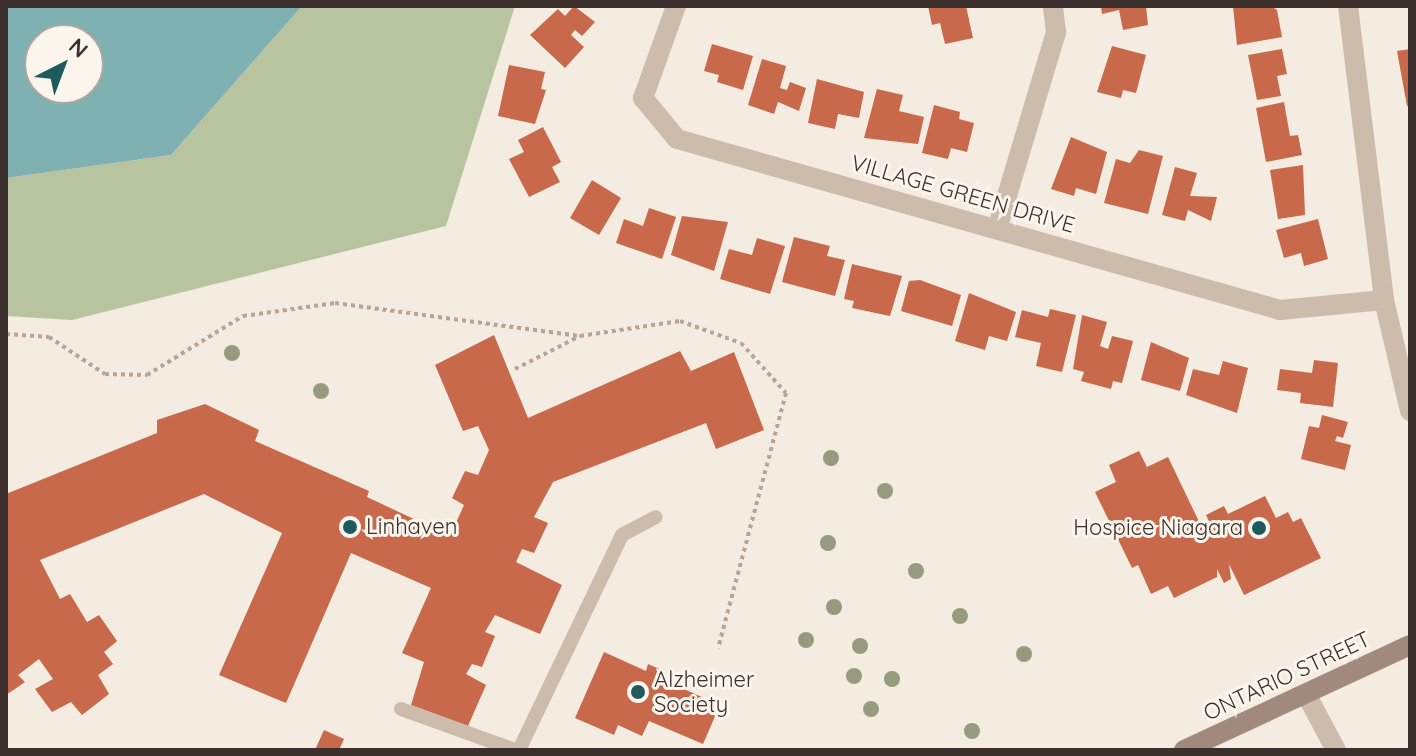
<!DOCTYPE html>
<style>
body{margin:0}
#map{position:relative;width:1416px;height:756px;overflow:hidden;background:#f4ebe1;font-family:Quicksand,sans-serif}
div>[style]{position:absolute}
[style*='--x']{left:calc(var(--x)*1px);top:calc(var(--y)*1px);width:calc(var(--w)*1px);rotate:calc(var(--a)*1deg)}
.green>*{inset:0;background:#b8c4a0}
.water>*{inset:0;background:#7fb0b2}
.building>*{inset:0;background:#c8694b}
.path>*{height:4px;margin-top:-2px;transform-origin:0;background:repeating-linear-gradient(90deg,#b9a596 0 4px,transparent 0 8px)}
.service>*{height:14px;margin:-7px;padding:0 7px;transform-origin:7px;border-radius:7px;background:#cdbbac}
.minor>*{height:20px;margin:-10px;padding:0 10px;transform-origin:10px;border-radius:10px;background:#cdbbac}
.secondary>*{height:20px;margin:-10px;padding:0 10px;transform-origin:10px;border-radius:10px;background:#a18a7d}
.trees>*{width:16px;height:16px;margin:-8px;border-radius:50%;background:#969b7f}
.dots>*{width:22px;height:22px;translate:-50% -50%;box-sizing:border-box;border:4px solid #fbf5ee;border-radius:50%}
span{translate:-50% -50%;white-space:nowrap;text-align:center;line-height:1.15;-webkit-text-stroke:6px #fbf5ee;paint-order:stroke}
.street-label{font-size:22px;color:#3b302b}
.poi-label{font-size:22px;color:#3b302b}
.left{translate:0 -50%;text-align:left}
.right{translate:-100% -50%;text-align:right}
.frame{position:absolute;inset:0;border:8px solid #3b302b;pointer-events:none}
.north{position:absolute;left:24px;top:24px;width:80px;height:80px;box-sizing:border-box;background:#fbf5ee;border:2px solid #aea6a0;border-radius:50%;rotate:42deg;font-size:22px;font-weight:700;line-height:32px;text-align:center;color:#3b302b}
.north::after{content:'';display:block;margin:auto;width:28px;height:36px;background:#1f5a5e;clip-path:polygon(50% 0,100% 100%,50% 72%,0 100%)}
</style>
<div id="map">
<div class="green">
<i style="clip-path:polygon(302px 6px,515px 6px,446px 226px,72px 320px,6px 316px,6px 178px,171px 155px)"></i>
</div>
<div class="water">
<i style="clip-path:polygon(evenodd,6px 6px,302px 6px,171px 155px,6px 178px,6px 6px,40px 40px,88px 40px,88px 88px,40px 88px,40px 40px)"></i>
</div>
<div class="building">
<i style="clip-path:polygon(574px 6px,595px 22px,582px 36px,575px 30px,571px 35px,584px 47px,565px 68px,530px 35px,558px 9px,565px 16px)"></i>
<i style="clip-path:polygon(928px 6px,966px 6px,973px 38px,945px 44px,940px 23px,932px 25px)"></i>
<i style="clip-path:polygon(1101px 6px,1146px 6px,1148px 25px,1123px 30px,1119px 10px,1102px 14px)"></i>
<i style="clip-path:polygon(1233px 6px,1271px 6px,1277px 10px,1282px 37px,1237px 45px)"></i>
<i style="clip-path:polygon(712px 44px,753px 56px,743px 90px,717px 82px,719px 75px,704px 71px)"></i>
<i style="clip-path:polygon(1112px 46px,1146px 55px,1136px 93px,1123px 90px,1121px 98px,1097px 92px)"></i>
<i style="clip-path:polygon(1282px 49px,1287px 74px,1277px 76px,1281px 96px,1257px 100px,1248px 55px)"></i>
<i style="clip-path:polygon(1410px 49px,1410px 106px,1407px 106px,1397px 51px)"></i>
<i style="clip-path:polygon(762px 59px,786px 66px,780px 88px,787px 90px,790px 82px,806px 88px,799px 111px,778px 102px,774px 114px,748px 105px)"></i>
<i style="clip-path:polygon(509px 65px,545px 72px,541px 89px,546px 90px,535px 124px,498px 116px)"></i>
<i style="clip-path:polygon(817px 79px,864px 92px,859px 118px,838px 114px,835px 129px,808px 123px)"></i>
<i style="clip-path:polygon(877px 89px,903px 95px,899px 111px,924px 117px,918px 144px,864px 138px)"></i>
<i style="clip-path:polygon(1284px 102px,1290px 136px,1298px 135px,1302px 155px,1266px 162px,1256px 108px)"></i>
<i style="clip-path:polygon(934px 105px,960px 112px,959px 119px,974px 123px,967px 152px,951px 148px,948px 159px,922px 153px)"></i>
<i style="clip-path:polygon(543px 127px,561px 162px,552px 167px,560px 182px,529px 197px,509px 159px,524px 152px,518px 140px)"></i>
<i style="clip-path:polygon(1071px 137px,1107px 152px,1096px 194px,1076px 188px,1074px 196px,1051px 189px)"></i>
<i style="clip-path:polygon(1139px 150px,1163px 156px,1148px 214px,1104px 203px,1116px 159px,1130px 163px)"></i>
<i style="clip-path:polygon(1303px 165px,1305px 215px,1278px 219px,1270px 170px)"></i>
<i style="clip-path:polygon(1175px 167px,1197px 173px,1190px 196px,1217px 197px,1211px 221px,1188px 210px,1185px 221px,1162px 215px)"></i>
<i style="clip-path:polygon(592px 180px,621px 198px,599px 235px,570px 218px)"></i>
<i style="clip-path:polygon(649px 208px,676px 217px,662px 259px,616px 243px,624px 219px,643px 226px)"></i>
<i style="clip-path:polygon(682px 216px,728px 222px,714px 271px,671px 255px)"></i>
<i style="clip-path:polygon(1318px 219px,1328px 259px,1304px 266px,1301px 253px,1284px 258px,1276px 230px)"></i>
<i style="clip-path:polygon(794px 237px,830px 246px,827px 256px,845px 260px,835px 296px,782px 282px)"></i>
<i style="clip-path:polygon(757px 238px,785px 246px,770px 294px,720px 279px,729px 249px,752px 255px)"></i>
<i style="clip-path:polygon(852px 264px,902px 276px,890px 316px,852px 308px,854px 301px,844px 299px)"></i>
<i style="clip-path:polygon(920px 280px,961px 295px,952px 326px,901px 311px,909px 281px)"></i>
<i style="clip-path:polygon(969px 293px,1016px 312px,1007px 341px,989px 336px,985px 350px,955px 341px)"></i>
<i style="clip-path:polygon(1050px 309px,1076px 315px,1062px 372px,1036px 366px,1041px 343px,1015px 337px,1022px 310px,1048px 317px)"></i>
<i style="clip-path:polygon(1082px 315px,1107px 322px,1100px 346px,1108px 349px,1112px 336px,1133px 341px,1122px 383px,1113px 381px,1111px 389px,1081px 381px,1084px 372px,1073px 369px)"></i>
<i style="clip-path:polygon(494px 335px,528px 418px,680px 351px,691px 371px,734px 352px,764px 430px,716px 449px,706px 423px,553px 482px,534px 517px,548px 523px,534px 553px,522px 549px,516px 562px,562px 585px,540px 634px,495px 615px,485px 632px,495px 636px,482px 667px,472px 664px,466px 674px,486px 685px,468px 726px,411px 705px,424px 662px,402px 653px,431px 588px,351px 553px,286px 703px,219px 675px,282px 533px,204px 494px,40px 560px,60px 599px,70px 594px,87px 622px,99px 615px,117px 641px,104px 652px,113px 664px,98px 675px,109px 694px,82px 715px,71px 702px,52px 712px,35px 689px,53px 679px,39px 659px,18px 675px,25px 682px,6px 695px,6px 494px,157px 433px,157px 420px,205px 404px,259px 430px,255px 441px,369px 491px,367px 497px,450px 536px,464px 505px,452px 498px,465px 471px,478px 475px,489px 450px,478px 426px,463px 431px,435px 365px)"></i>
<i style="clip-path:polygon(1151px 342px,1189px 358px,1180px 391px,1141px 380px)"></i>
<i style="clip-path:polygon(1314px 360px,1338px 363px,1333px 407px,1300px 403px,1301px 393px,1277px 390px,1280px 369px,1312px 373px)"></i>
<i style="clip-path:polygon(1223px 361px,1248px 368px,1237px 413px,1186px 395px,1193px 369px,1219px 375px)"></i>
<i style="clip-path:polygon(1322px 415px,1348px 422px,1343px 438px,1337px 436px,1335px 441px,1351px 445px,1345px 470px,1301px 459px,1309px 426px,1319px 428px)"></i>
<i style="clip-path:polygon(1139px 451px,1147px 467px,1168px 457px,1205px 534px,1202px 540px,1215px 534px,1206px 515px,1224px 506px,1228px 514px,1265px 496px,1276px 518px,1288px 512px,1293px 522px,1301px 518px,1321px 558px,1244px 595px,1229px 564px,1231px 579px,1224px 583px,1217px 569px,1217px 577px,1174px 598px,1168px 586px,1151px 594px,1138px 565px,1132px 568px,1095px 492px,1116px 482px,1109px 465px)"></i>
<i style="clip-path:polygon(604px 652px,646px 671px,648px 664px,664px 671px,661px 679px,720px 705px,703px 744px,649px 721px,642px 736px,618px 725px,614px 735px,575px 718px)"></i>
<i style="clip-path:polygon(324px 730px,344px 739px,339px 750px,315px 750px)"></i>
</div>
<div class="path">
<i style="--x:6;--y:334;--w:43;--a:4"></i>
<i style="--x:49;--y:337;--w:67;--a:33.5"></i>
<i style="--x:105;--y:374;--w:42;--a:1.4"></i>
<i style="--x:147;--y:375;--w:113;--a:-31.6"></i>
<i style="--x:243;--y:316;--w:93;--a:-8"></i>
<i style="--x:335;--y:303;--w:247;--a:7.7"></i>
<i style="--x:515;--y:369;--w:73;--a:-26.9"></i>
<i style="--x:580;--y:336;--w:101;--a:-8.5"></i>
<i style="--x:680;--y:321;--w:65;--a:19.8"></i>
<i style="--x:741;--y:343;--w:67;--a:48"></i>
<i style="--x:786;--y:393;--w:264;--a:104.9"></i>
</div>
<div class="service">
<i style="--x:401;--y:709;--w:121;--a:19.8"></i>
<i style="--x:519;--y:750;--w:238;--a:-64.4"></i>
<i style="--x:622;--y:535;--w:38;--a:-28"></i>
</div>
<div class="minor">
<i style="--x:676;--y:6;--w:98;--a:109.7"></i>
<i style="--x:643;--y:98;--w:53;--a:50.3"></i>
<i style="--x:677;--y:139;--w:627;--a:15.83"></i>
<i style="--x:1280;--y:310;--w:104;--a:-5.5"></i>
<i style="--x:1348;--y:6;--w:296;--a:83"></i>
<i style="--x:1384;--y:300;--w:114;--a:76.8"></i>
<i style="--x:997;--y:229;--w:206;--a:-73.3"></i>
<i style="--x:1056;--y:32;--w:26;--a:-97"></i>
<i style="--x:1306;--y:694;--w:64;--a:61.8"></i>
</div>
<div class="secondary">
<i style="--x:1184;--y:750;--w:249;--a:-24.9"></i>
</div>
<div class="trees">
<i style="left:232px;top:353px"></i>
<i style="left:321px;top:391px"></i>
<i style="left:831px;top:458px"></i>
<i style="left:885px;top:491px"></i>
<i style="left:828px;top:543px"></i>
<i style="left:916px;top:571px"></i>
<i style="left:834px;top:607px"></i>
<i style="left:960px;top:616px"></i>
<i style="left:806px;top:640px"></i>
<i style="left:860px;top:646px"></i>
<i style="left:1024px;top:654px"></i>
<i style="left:854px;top:676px"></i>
<i style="left:892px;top:679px"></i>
<i style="left:871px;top:709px"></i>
<i style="left:972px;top:731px"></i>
</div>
<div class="dots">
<i style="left:350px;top:527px;background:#1f5a5e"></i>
<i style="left:1259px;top:528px;background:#1f5a5e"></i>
<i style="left:638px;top:692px;background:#1f5a5e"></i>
</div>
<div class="street-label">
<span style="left:963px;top:194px;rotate:16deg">VILLAGE GREEN DRIVE</span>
<span style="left:1287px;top:676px;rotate:-25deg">ONTARIO STREET</span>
</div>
<div class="poi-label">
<span class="left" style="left:366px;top:527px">Linhaven</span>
<span class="right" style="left:1243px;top:528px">Hospice Niagara</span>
<span class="left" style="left:654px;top:692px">Alzheimer<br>Society</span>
</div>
<div class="frame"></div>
<div class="north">N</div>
</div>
